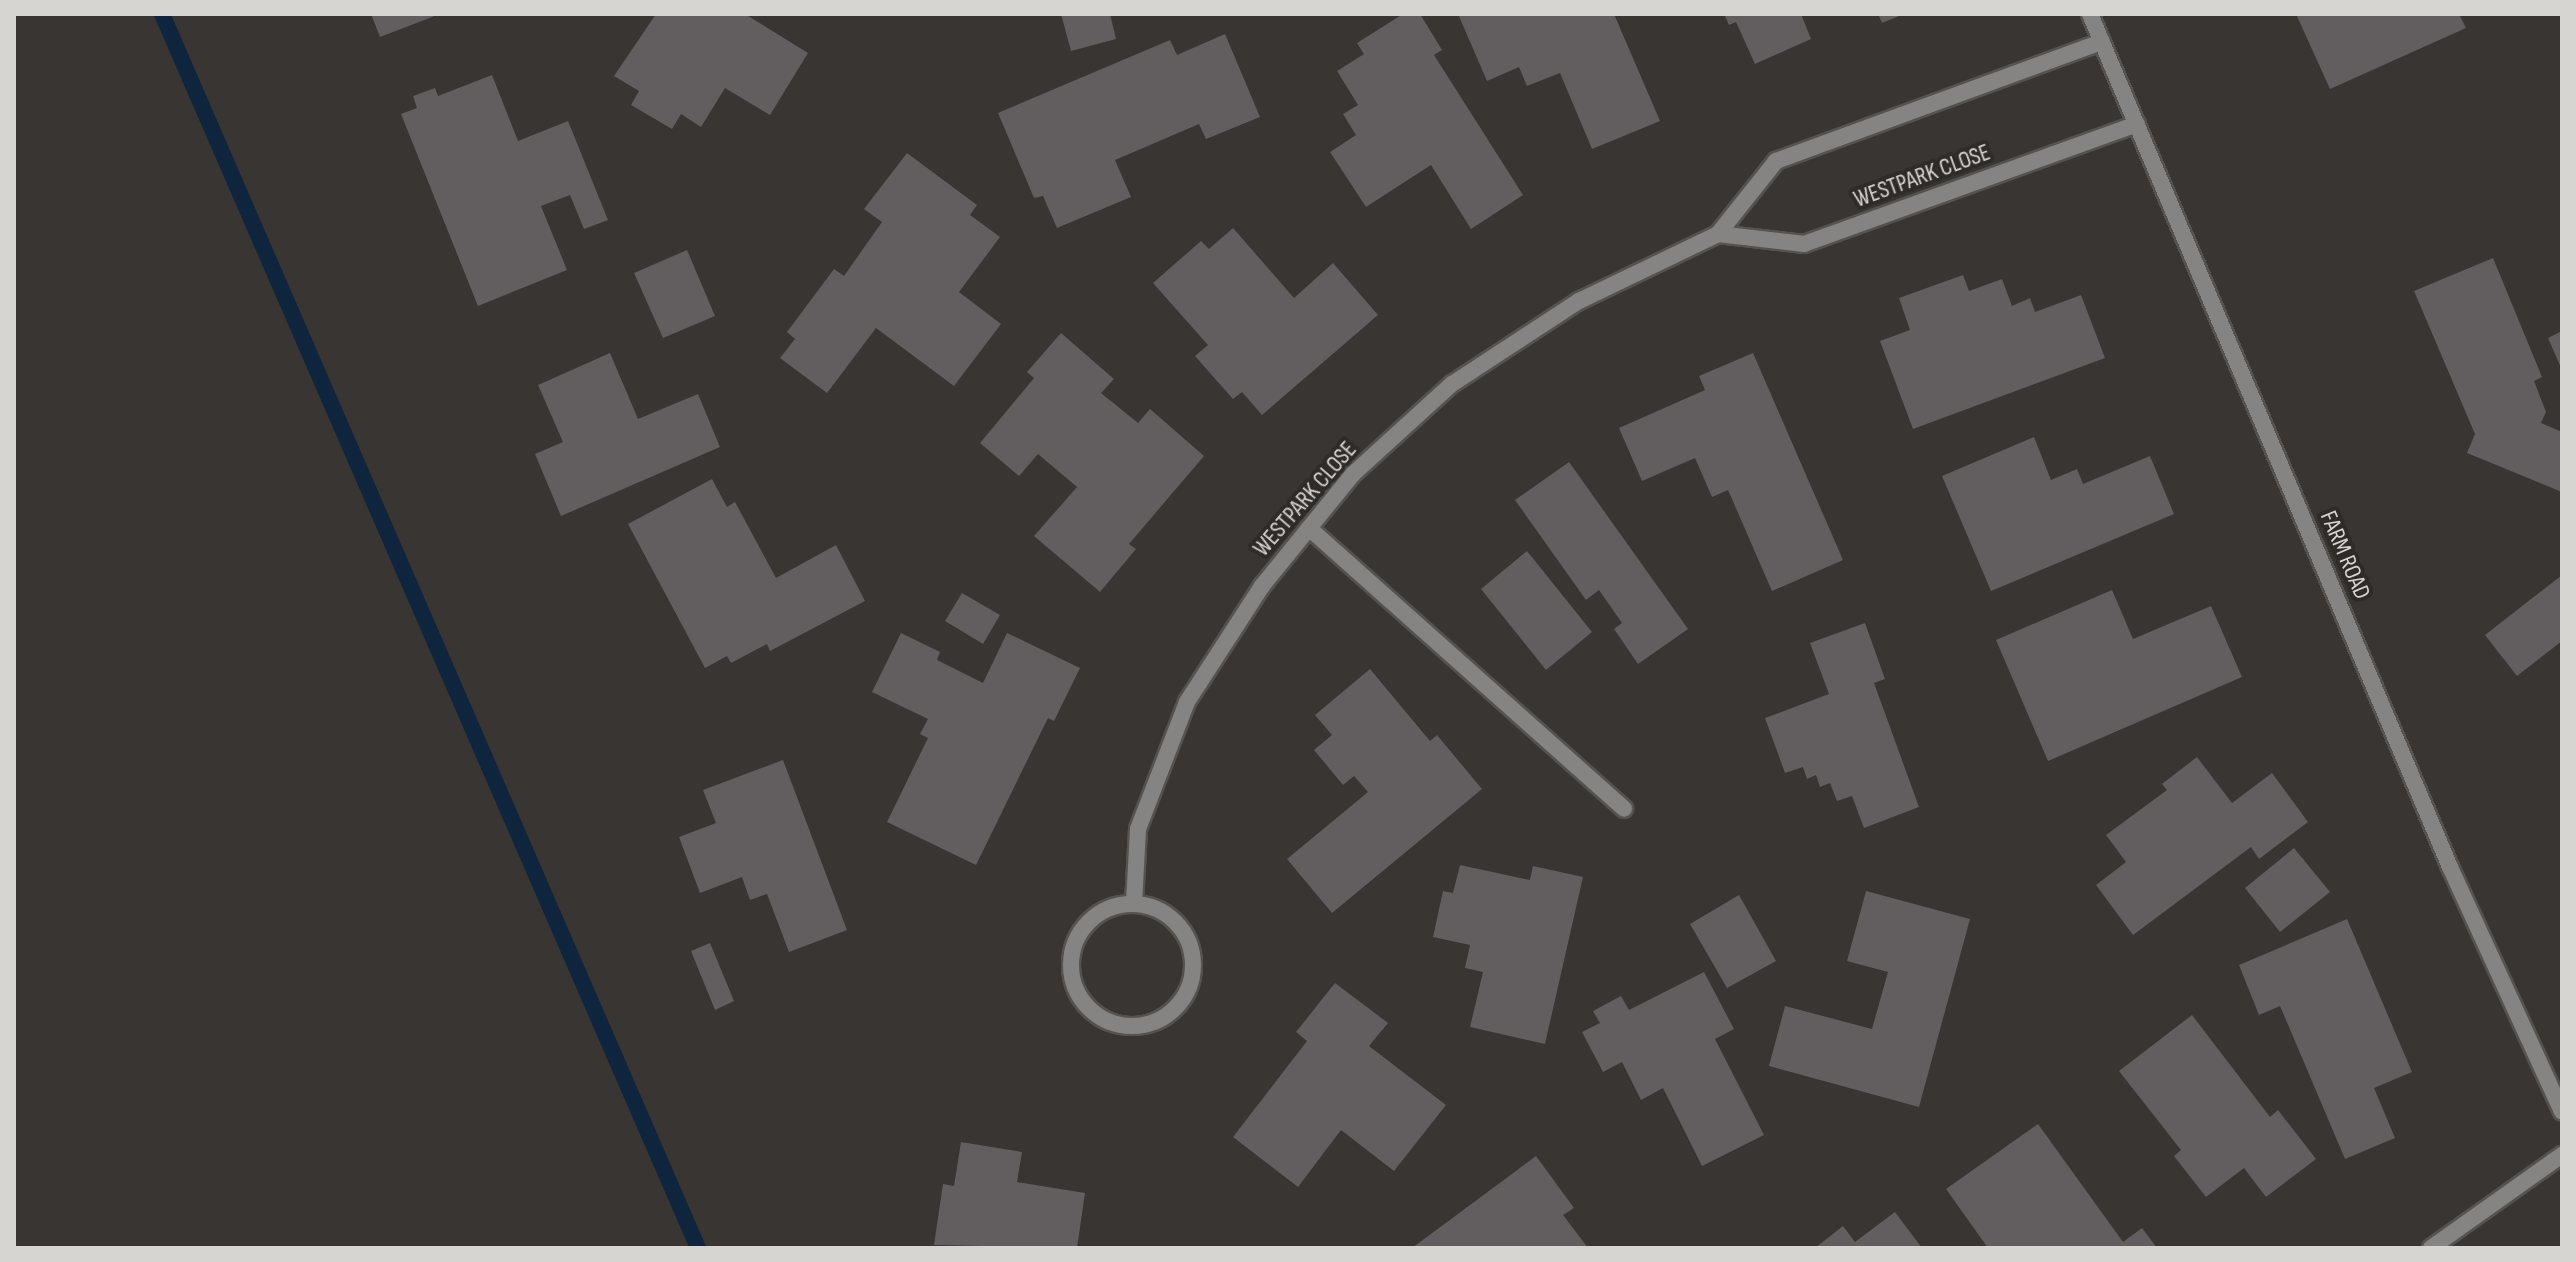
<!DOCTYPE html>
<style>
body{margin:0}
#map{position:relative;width:2576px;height:1262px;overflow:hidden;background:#383532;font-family:"Sofia Sans Condensed",sans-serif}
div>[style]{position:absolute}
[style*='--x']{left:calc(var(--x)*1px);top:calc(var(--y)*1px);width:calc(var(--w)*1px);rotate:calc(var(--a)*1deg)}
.stream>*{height:16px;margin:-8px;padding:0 8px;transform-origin:8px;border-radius:8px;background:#0f253d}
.building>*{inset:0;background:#625d5f}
.roads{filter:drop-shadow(2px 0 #55524f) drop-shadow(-2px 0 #55524f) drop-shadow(0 2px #55524f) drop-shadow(0 -2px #55524f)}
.lane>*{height:16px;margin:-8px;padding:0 8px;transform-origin:8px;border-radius:8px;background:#868483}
.street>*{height:16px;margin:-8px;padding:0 8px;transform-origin:8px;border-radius:8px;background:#868483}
.street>.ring{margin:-8px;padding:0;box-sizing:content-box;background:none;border:16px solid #868483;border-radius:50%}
span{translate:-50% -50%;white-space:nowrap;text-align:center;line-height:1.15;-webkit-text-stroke:8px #2e2b28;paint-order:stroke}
.street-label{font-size:24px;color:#d7d5d2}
.frame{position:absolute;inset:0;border:16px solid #d7d5d2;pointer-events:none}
</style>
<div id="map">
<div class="stream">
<i style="--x:162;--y:14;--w:1345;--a:66.52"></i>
</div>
<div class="building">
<i style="clip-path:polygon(371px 14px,440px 14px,380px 37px)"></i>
<i style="clip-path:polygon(656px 14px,745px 14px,808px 53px,770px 115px,725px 88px,701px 127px,681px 114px,672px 129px,631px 105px,639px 91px,614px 76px)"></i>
<i style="clip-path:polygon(1061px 14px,1110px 14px,1116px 39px,1071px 51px)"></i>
<i style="clip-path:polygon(1403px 14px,1420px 14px,1442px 50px,1434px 55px,1523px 195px,1471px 229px,1431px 165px,1366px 207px,1330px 152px,1356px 135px,1343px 114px,1358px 105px,1337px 71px,1364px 54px,1357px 43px)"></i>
<i style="clip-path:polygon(1458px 14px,1614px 14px,1660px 121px,1592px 149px,1560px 73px,1527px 86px,1519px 67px,1487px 81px)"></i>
<i style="clip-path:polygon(1724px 14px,1801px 14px,1811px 39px,1755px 64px,1736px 22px,1729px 25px)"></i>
<i style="clip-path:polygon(1878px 14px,1904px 14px,1882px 23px)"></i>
<i style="clip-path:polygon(2296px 14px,2459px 14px,2466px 28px,2330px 89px)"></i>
<i style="clip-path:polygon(1225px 34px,1260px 117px,1206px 139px,1199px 124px,1115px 160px,1131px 197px,1057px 228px,1043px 196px,1034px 198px,998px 113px,1170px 40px,1177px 55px)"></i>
<i style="clip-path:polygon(492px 75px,518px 141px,568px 121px,608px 220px,584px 229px,570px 195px,541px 206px,567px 270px,478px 306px,401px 114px,417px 108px,413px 96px,435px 88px,438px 96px)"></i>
<i style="clip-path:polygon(907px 153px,977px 205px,970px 215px,1000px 237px,959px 292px,1001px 324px,954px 386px,876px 328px,827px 393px,780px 358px,795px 339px,787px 332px,834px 269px,844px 276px,882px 222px,864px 209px)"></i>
<i style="clip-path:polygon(1233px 228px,1294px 298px,1333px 263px,1378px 315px,1262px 415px,1242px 392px,1233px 399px,1195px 356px,1208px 345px,1153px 283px,1201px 241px,1209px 249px)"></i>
<i style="clip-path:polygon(687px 250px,715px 316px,663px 338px,634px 273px)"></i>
<i style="clip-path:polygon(2493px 258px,2542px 377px,2534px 381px,2546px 412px,2541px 423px,2562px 432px,2562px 492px,2467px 453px,2475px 434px,2414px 291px)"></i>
<i style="clip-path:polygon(1963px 275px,1969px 291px,2002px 279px,2012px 306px,2030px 298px,2035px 312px,2081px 295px,2105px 358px,1913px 429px,1880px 341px,1910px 330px,1899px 298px)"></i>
<i style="clip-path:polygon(2562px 331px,2562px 370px,2548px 338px)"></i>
<i style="clip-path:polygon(1061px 333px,1114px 379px,1101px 393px,1138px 423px,1150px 409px,1204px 456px,1129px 544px,1136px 549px,1100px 592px,1034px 536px,1077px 487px,1038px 454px,1019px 476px,980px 443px,1034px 378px,1027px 372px)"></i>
<i style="clip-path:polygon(610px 353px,638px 419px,698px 394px,720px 447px,561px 516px,535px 454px,563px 442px,538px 385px)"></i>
<i style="clip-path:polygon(1753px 353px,1843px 560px,1772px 591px,1728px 490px,1712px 497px,1695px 458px,1642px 481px,1619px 428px,1705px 390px,1699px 376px)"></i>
<i style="clip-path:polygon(2034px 437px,2051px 480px,2077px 469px,2083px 484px,2150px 456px,2174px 514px,1991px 591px,1942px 476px)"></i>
<i style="clip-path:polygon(1569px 462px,1688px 629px,1638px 664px,1614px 629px,1622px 623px,1599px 590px,1586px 600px,1515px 500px)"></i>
<i style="clip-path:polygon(712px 479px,727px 507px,735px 502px,776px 578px,836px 545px,865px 601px,770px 651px,767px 644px,731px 663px,727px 656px,705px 668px,628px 524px)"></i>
<i style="clip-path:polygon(1527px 551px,1592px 632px,1546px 670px,1481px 589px)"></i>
<i style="clip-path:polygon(2562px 575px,2562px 641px,2517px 676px,2485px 635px)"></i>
<i style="clip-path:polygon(2112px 590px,2133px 639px,2211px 606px,2242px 677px,2048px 761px,1996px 640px)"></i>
<i style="clip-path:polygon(962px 593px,1000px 615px,983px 644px,945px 621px)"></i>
<i style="clip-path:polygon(1865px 623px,1885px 679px,1874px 683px,1919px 807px,1864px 828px,1852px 796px,1837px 801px,1830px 783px,1820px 787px,1816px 775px,1807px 779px,1803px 767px,1785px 773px,1765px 718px,1829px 694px,1810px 643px)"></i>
<i style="clip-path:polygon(901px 633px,940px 652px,937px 660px,983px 683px,1007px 633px,1080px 668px,1054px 721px,1048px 718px,976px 865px,887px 822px,928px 738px,920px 734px,928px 719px,872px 692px)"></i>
<i style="clip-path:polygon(1370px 669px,1430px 741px,1437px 735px,1482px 789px,1332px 913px,1287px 859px,1368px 792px,1354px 776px,1343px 785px,1314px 750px,1332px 735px,1315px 715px)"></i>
<i style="clip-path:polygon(2197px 757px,2232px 803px,2272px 773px,2308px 822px,2259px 859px,2251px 847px,2133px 935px,2096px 885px,2126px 862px,2106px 835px,2167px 790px,2162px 784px)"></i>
<i style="clip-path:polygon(783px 760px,847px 930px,789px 952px,767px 894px,750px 900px,742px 877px,700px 893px,679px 837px,716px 823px,703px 790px)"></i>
<i style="clip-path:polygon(2294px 848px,2330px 892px,2280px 932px,2245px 888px)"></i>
<i style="clip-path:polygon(1460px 865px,1530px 880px,1533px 866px,1583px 877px,1545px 1044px,1470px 1027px,1483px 972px,1465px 968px,1470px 945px,1433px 937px,1443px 891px,1453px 893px)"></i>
<i style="clip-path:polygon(1866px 891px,1970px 919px,1919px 1107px,1769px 1066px,1785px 1006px,1872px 1029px,1888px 972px,1847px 961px)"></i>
<i style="clip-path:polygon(1739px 895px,1776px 961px,1727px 988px,1690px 924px)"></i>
<i style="clip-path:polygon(2347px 919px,2412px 1072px,2374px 1088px,2395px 1138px,2345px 1159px,2280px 1006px,2259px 1015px,2239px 965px)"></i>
<i style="clip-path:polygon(710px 943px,734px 1001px,715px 1010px,691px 951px)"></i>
<i style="clip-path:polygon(1704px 972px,1734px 1029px,1715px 1039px,1764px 1135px,1702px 1166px,1663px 1088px,1641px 1100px,1622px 1062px,1603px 1072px,1582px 1032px,1600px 1023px,1593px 1011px,1621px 996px,1629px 1010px)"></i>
<i style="clip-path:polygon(1335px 983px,1388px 1023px,1369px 1046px,1446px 1105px,1394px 1171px,1341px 1130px,1298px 1187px,1233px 1137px,1307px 1041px,1296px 1032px)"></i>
<i style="clip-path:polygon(2192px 1015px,2270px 1117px,2278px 1110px,2316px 1159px,2266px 1197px,2244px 1168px,2206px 1197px,2174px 1156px,2181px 1150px,2119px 1071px)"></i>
<i style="clip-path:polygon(2038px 1124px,2123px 1242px,2142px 1228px,2157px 1248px,1988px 1248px,1946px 1189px)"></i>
<i style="clip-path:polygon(961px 1142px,1022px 1152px,1017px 1182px,1085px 1193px,1077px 1248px,934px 1245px,943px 1184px,954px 1186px)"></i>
<i style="clip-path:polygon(1536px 1156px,1574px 1208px,1563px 1215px,1588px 1248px,1412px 1248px)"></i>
<i style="clip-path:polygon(1895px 1212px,1922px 1248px,1815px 1248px,1843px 1226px,1855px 1242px)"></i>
</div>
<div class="roads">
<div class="lane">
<i style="--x:1309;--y:528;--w:422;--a:41.7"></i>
</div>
<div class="street">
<i style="--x:2090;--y:14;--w:926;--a:67.12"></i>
<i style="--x:2450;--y:867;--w:269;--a:65.4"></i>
<i style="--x:1718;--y:234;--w:87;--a:6.6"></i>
<i style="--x:1804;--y:244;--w:354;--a:-19.8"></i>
<i style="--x:1134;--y:903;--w:74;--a:-86.9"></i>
<i style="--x:1138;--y:829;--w:136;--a:-68.9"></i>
<i style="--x:1187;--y:702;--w:138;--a:-57.1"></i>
<i style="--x:1262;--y:586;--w:144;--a:-50.9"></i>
<i style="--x:1353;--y:474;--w:134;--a:-42.3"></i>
<i style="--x:1452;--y:384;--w:152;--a:-33.2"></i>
<i style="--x:1579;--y:301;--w:154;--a:-25.7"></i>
<i style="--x:1718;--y:234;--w:93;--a:-51.5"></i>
<i style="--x:1776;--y:161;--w:347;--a:-20.1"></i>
<i class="ring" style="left:1071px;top:904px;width:106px;height:106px"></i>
<i style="--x:2431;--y:1248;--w:161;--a:-35.4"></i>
</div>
</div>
<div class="street-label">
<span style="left:1922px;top:176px;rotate:-20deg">WESTPARK CLOSE</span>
<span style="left:1305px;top:499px;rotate:-49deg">WESTPARK CLOSE</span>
<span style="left:2345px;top:555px;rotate:67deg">FARM ROAD</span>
</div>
<div class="frame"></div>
</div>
